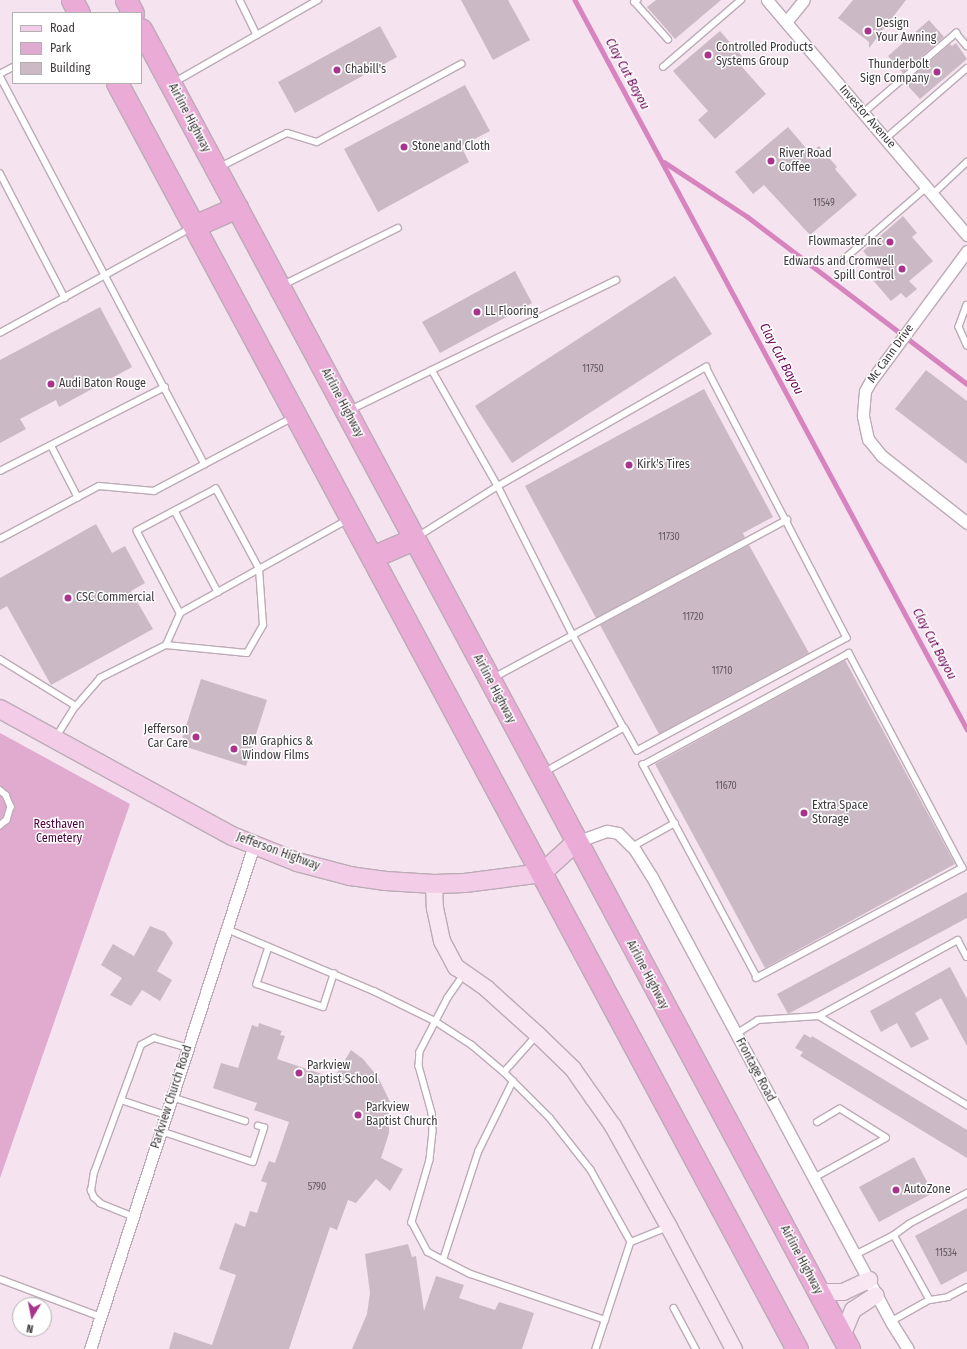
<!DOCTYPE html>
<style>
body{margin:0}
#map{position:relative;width:967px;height:1349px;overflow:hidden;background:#f5e3ef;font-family:"Fira Sans Condensed",sans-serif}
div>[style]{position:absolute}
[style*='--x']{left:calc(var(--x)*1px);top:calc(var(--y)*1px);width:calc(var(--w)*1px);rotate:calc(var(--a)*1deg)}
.green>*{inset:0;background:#e1aacf}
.stream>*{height:4.5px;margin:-2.25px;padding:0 2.25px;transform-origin:2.25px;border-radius:2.25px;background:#d784be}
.building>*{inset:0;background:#cbbac5}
.roads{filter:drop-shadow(1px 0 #bcabb6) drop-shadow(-1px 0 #bcabb6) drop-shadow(0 1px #bcabb6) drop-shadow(0 -1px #bcabb6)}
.lane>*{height:5.5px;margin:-2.75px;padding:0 2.75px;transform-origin:2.75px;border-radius:2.75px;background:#fff}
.street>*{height:11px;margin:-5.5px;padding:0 5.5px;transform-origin:5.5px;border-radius:5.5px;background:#fff}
.secondary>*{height:16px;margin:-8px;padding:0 8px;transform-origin:8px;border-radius:8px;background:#f9e6f3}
.primary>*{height:18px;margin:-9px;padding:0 9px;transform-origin:9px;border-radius:9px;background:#f3cde7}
.highway>*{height:21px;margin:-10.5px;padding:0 10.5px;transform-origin:10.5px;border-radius:10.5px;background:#ebabd7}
.dots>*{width:11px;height:11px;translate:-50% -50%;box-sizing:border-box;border:2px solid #fff;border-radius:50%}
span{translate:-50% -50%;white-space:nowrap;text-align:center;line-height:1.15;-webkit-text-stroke:3px #fff;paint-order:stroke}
.number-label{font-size:10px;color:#635a60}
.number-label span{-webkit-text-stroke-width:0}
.poi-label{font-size:12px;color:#403a3e}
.left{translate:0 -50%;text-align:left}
.right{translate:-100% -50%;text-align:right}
.street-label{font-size:12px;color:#403a3e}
.park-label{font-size:12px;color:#4f023f}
.water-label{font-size:13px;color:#690055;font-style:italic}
.legend{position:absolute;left:12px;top:12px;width:130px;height:72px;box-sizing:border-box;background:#fff;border:1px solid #b3b0b2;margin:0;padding:5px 7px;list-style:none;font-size:12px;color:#403a3e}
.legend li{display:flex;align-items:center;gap:8px;height:20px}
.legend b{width:20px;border:1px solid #b3b0b2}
.north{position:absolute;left:12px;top:1297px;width:40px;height:40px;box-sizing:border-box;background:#fff;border:1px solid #b3b0b2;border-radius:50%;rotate:190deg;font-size:11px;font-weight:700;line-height:16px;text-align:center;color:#403a3e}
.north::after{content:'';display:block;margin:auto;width:14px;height:18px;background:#a9348d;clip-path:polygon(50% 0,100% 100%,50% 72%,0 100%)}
</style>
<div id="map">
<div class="green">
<i style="clip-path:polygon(0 733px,130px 804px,0 1178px)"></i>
</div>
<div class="stream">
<i style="--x:575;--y:0;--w:828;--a:61.73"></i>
<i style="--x:664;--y:162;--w:100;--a:33.2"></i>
<i style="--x:748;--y:217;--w:275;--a:37.3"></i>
</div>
<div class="building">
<i style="clip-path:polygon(461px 0,508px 0,530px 40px,493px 60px)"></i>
<i style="clip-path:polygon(656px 0,721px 0,675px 39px,647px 7px)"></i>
<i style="clip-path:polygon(853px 0,906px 0,869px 48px,869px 42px,838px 18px)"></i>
<i style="clip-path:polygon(929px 20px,944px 37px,903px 73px,888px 56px)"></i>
<i style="clip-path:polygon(380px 26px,397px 57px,295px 113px,278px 82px)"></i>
<i style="clip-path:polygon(720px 31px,747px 62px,742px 67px,766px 94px,715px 139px,698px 120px,708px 111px,673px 71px)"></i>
<i style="clip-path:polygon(956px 43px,967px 59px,920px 99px,907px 85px,911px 81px,909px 79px,950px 44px,952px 46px)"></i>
<i style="clip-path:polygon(465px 85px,490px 131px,461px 146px,469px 162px,378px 212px,344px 149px)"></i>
<i style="clip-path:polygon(788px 127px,810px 153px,819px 146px,837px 167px,835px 169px,857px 195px,810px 235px,764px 185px,753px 194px,735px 172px)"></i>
<i style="clip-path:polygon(903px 216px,917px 233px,912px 237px,933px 261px,909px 281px,917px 289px,906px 298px,901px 293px,891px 301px,871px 278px,880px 271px,863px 251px)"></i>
<i style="clip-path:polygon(515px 271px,532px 303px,440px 353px,422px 322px)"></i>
<i style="clip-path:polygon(675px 276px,712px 334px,512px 463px,475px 406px)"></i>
<i style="clip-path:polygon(100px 307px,132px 367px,59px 407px,56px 400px,20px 419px,26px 429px,0 443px,0 360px)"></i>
<i style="clip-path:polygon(926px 370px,967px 401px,967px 464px,895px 409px)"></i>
<i style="clip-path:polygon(704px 389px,773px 517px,743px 533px,745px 538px,596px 618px,525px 486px)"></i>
<i style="clip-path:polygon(96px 524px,112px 553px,125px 546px,145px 583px,131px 591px,153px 629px,51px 685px,7px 606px,0 610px,0 578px)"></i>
<i style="clip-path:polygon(749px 545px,809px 653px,659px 734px,600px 625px)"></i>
<i style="clip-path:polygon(845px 660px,955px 864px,765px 968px,655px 764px)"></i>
<i style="clip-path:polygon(201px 679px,267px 700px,246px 766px,180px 745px)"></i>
<i style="clip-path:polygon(967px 892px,967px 918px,788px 1014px,777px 994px)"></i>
<i style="clip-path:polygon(150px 926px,165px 932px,173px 943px,157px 971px,172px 980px,160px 1001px,142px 990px,131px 1006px,110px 995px,122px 978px,101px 965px,113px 944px,134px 956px)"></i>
<i style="clip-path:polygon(950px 967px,967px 999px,967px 1046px,941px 998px,915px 1013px,929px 1039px,911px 1048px,897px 1023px,881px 1032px,870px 1011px)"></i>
<i style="clip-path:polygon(259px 1023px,282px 1031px,280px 1035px,285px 1036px,277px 1059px,334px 1078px,351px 1050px,363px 1059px,378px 1077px,391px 1104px,389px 1105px,389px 1133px,381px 1158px,403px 1169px,390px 1191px,376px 1179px,356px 1203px,348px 1200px,337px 1230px,330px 1227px,289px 1349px,169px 1349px,174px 1332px,212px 1345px,236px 1275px,219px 1269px,235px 1223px,245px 1227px,250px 1211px,257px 1213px,267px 1183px,261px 1181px,269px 1161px,275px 1163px,289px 1122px,254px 1110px,257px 1103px,213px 1088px,221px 1063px,238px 1068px,252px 1025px,258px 1027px)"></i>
<i style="clip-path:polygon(804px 1034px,811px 1038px,812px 1036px,967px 1130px,967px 1158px,800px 1056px,803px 1052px,795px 1048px)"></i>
<i style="clip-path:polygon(914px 1157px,933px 1193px,879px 1222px,859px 1187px)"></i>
<i style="clip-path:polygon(967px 1208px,967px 1271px,941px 1285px,915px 1236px)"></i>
<i style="clip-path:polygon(408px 1244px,412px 1257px,416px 1256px,424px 1311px,436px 1276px,464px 1285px,459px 1298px,495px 1310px,499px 1302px,534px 1313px,522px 1349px,352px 1349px,367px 1314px,370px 1293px,365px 1254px)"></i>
</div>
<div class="roads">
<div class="lane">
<i style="--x:240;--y:0;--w:39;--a:64"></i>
<i style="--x:638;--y:0;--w:4;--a:146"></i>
<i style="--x:635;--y:2;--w:50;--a:48.3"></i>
<i style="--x:663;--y:67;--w:103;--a:-40.7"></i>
<i style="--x:0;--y:74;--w:15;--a:-28"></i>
<i style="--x:0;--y:76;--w:439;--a:62.2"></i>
<i style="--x:175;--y:82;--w:165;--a:-29.8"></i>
<i style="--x:863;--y:113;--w:123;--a:-40.7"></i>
<i style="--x:956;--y:33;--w:17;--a:50"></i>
<i style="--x:885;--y:139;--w:108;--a:-40.9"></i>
<i style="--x:220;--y:167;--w:75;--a:-26.9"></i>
<i style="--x:287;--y:133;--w:31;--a:17"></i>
<i style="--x:317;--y:142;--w:164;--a:-28.4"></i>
<i style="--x:0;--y:173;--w:141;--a:62.5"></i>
<i style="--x:933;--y:194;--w:47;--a:-43.3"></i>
<i style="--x:843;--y:260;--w:111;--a:-41"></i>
<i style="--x:283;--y:285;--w:128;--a:-26.4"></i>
<i style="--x:967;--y:305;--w:23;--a:110"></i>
<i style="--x:959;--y:327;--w:20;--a:66"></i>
<i style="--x:0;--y:333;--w:218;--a:-28.8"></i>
<i style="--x:432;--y:370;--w:133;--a:60.4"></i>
<i style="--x:498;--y:486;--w:167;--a:63.3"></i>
<i style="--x:573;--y:635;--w:106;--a:61.3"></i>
<i style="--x:350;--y:410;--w:296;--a:-26"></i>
<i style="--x:51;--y:445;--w:59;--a:62.6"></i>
<i style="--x:0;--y:471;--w:185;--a:-27"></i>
<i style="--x:175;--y:511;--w:92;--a:62"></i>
<i style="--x:417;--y:537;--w:96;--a:-32.2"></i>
<i style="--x:498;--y:486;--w:240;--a:-29.8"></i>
<i style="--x:706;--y:367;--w:305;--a:62.5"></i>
<i style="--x:847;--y:638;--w:238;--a:151.7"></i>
<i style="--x:637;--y:751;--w:26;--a:-119"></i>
<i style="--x:624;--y:728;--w:92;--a:150.6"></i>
<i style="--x:0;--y:539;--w:112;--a:-28.2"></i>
<i style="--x:99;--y:486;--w:55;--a:5.2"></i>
<i style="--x:154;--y:491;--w:156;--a:-27.9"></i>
<i style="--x:166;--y:645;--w:81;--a:5.6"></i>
<i style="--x:247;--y:653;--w:32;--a:-60"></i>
<i style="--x:263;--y:625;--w:56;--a:-94.1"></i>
<i style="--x:259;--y:569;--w:91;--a:-118.3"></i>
<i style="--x:216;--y:489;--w:89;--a:152"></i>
<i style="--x:137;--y:531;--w:93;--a:62.3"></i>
<i style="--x:849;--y:653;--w:243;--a:62.1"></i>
<i style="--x:963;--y:868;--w:234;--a:151.9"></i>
<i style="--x:757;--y:978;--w:242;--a:-118.2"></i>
<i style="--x:643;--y:765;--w:234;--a:-28.5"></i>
<i style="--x:0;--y:659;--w:89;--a:31.7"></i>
<i style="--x:76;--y:706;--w:36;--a:122"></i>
<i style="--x:493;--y:678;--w:334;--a:-28.3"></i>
<i style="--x:76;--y:706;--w:37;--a:-49"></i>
<i style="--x:100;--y:678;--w:74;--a:-26.6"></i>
<i style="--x:166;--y:645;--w:35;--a:-66"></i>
<i style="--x:180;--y:613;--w:191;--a:-29.1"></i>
<i style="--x:0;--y:790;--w:8;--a:40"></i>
<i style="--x:6;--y:795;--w:13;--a:67"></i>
<i style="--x:11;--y:807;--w:14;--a:107"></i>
<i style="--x:7;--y:820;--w:9;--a:139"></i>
<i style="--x:632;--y:847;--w:49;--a:-29.2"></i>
<i style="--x:227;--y:929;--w:160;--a:22.9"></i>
<i style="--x:374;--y:991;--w:68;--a:26.2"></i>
<i style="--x:435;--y:1021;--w:44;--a:33"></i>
<i style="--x:472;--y:1045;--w:42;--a:40.2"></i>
<i style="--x:504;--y:1072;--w:65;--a:45"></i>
<i style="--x:550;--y:1118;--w:66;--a:51.7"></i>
<i style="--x:591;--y:1170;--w:82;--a:60.9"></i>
<i style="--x:631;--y:1242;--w:113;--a:108.1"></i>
<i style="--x:269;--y:947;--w:39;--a:108"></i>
<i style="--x:257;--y:984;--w:70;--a:19.2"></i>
<i style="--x:323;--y:1007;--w:35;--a:-72"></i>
<i style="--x:464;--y:975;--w:28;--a:125"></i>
<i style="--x:448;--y:998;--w:61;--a:117.4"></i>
<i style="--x:420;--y:1052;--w:14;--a:94"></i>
<i style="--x:419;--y:1066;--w:49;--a:74.5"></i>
<i style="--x:432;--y:1113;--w:18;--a:87"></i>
<i style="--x:433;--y:1131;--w:29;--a:96"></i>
<i style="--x:430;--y:1160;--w:65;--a:106.2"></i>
<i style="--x:412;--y:1222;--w:34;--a:62"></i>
<i style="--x:428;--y:1252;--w:17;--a:28"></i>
<i style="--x:443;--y:1260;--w:31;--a:27"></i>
<i style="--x:471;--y:1274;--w:142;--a:18.9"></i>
<i style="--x:819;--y:1016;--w:173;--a:31"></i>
<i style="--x:736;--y:1034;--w:26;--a:-32"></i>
<i style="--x:758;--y:1020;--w:61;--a:-3.8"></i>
<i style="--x:819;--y:1016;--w:158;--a:-28.7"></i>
<i style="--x:958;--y:940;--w:19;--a:62"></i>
<i style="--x:504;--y:1072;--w:48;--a:-48.4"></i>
<i style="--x:172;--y:1097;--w:77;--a:18.2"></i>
<i style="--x:121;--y:1100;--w:47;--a:18.4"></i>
<i style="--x:161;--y:1131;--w:97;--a:18.6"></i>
<i style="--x:253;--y:1162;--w:36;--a:-72"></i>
<i style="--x:264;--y:1128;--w:6;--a:-162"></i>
<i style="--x:814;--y:1178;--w:82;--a:-29.1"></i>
<i style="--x:886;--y:1138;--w:54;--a:-147.8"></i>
<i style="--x:840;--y:1109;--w:26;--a:149"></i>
<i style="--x:133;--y:1217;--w:35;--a:-158"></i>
<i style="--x:101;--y:1204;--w:9;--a:-139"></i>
<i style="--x:94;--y:1198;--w:8;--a:-113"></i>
<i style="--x:91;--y:1191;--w:18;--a:-81"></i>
<i style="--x:94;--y:1173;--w:136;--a:-69.8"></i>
<i style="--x:141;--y:1045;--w:15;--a:-28"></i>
<i style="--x:154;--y:1038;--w:35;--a:16"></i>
<i style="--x:894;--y:1235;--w:19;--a:-36"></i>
<i style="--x:909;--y:1224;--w:66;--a:-28.1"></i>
<i style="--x:631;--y:1242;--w:40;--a:-22"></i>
<i style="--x:855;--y:1255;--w:44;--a:-27.1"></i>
<i style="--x:894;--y:1235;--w:74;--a:61"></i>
<i style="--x:930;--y:1300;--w:45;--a:150.6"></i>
<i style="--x:443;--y:1260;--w:114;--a:-72"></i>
<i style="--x:478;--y:1152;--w:79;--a:-63.8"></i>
<i style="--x:0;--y:1279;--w:108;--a:20.6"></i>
<i style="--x:930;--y:1300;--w:18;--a:-9"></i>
<i style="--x:948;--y:1297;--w:21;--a:-28"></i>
<i style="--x:674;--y:1308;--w:47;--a:61.8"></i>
</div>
<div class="street">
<i style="--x:767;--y:0;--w:309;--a:49.6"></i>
<i style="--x:786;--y:22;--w:28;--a:-51"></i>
<i style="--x:967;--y:251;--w:163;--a:126.5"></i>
<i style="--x:870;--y:382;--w:10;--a:119"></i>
<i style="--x:865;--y:391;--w:25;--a:95"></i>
<i style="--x:863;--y:416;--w:24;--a:78"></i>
<i style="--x:868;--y:439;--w:22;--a:51"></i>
<i style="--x:882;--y:456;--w:108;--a:38.2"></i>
<i style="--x:576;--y:842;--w:33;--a:-20"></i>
<i style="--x:607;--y:831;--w:11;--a:10"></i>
<i style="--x:618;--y:833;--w:24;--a:45"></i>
<i style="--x:635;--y:850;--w:32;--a:58"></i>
<i style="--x:652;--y:877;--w:505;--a:61.76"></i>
<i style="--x:891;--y:1322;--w:32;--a:58"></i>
<i style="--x:90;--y:1349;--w:530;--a:-71.98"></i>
</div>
<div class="secondary">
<i style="--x:434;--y:884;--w:24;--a:88"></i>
<i style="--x:435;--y:908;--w:34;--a:78"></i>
<i style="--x:442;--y:941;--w:30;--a:62"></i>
<i style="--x:456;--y:967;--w:38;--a:35"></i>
<i style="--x:487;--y:989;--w:67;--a:42"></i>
<i style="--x:537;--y:1034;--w:50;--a:44.2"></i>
<i style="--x:573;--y:1069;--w:37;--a:55"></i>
<i style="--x:594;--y:1099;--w:33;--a:55"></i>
<i style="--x:613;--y:1126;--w:115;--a:61"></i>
<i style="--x:669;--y:1227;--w:138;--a:62"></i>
<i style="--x:818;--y:1292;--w:25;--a:0"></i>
<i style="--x:843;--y:1292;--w:29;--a:-25"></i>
<i style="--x:842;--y:1336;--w:28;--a:-67"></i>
<i style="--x:853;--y:1310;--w:27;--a:-33"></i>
</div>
<div class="primary">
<i style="--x:0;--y:709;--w:264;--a:28.7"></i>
<i style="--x:232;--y:836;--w:70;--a:21.8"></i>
<i style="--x:297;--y:862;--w:55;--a:14.8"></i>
<i style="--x:350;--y:876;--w:36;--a:8"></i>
<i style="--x:386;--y:881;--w:48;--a:3.6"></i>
<i style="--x:434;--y:884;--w:31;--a:-2"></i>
<i style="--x:465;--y:883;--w:78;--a:-7.4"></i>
<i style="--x:542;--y:873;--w:46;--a:-42.4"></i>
</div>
<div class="highway">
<i style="--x:72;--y:0;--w:15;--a:62"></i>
<i style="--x:126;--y:0;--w:15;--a:62"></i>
<i style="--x:141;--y:29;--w:1498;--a:61.79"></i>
<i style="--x:117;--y:83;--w:1437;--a:61.76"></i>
<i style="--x:194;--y:226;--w:47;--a:-23.8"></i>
<i style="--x:372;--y:557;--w:46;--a:-23.2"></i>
</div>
</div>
<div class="dots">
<i style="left:868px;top:31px;background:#a9348d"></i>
<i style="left:708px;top:55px;background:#a9348d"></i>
<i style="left:337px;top:70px;background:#a9348d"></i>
<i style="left:937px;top:72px;background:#a9348d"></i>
<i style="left:404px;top:147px;background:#a9348d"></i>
<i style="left:771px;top:161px;background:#a9348d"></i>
<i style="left:890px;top:242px;background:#a9348d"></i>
<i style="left:902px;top:269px;background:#a9348d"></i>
<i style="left:477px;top:312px;background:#a9348d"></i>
<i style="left:51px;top:384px;background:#a9348d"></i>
<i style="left:629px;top:465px;background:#a9348d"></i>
<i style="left:68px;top:598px;background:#a9348d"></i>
<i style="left:196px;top:737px;background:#a9348d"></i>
<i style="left:234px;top:749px;background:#a9348d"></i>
<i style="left:804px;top:813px;background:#a9348d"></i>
<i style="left:299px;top:1073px;background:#a9348d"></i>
<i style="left:358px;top:1115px;background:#a9348d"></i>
<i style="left:896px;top:1190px;background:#a9348d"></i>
</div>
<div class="number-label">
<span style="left:824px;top:204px">11549</span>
<span style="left:593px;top:370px">11750</span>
<span style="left:669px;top:538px">11730</span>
<span style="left:693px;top:618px">11720</span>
<span style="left:722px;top:672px">11710</span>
<span style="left:726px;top:787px">11670</span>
<span style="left:317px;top:1188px">5790</span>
<span style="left:946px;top:1254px">11534</span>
</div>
<div class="poi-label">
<span class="left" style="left:876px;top:31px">Design<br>Your Awning</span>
<span class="left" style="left:716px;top:55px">Controlled Products<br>Systems Group</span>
<span class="right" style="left:929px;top:72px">Thunderbolt<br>Sign Company</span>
<span class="left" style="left:345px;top:70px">Chabill's</span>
<span class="left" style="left:412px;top:147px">Stone and Cloth</span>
<span class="left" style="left:779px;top:161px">River Road<br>Coffee</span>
<span class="right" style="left:882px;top:242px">Flowmaster Inc</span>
<span class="right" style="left:894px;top:269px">Edwards and Cromwell<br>Spill Control</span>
<span class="left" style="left:485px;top:312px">LL Flooring</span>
<span class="left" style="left:59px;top:384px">Audi Baton Rouge</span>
<span class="left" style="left:637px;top:465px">Kirk's Tires</span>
<span class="left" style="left:76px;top:598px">CSC Commercial</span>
<span class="right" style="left:188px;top:737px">Jefferson<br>Car Care</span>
<span class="left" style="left:242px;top:749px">BM Graphics &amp;<br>Window Films</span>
<span class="left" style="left:812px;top:813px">Extra Space<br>Storage</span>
<span class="left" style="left:307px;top:1073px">Parkview<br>Baptist School</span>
<span class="left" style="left:366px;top:1115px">Parkview<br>Baptist Church</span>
<span class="left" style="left:904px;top:1190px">AutoZone</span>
</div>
<div class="street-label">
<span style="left:867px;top:117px;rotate:49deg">Investor Avenue</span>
<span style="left:189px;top:118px;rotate:62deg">Airline Highway</span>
<span style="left:891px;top:354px;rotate:-54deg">Mc Cann Drive</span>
<span style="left:342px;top:403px;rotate:62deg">Airline Highway</span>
<span style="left:494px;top:689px;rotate:62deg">Airline Highway</span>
<span style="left:278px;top:852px;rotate:20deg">Jefferson Highway</span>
<span style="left:647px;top:975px;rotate:62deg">Airline Highway</span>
<span style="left:755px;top:1070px;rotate:62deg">Frontage Road</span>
<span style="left:172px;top:1097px;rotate:-72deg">Parkview Church Road</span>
<span style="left:801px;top:1260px;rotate:62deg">Airline Highway</span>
</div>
<div class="park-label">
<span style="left:59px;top:832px">Resthaven<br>Cemetery</span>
</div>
<div class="water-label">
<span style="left:627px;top:74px;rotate:62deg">Clay Cut Bayou</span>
<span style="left:781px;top:359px;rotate:62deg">Clay Cut Bayou</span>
<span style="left:934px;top:644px;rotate:62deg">Clay Cut Bayou</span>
</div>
<ul class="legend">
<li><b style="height:5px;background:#f3cde7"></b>Road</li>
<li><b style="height:11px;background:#e1aacf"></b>Park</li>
<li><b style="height:11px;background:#cbbac5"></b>Building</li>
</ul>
<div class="north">N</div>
</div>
